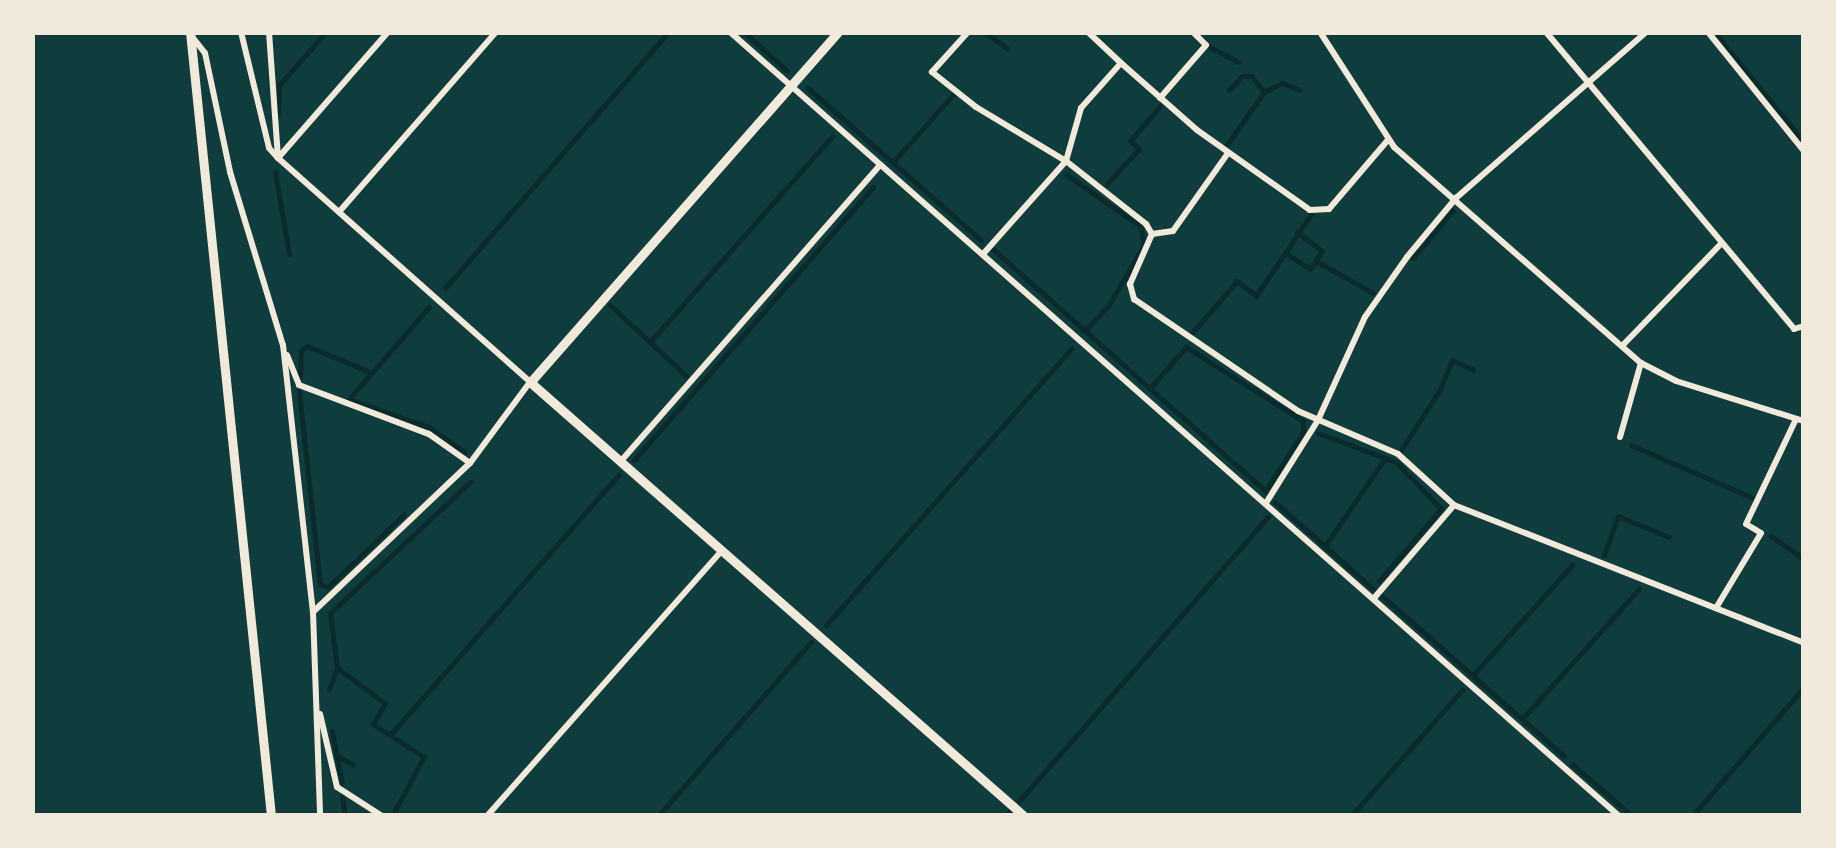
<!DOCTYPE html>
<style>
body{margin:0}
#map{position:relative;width:1836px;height:848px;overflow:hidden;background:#0f3d3e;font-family:"Public Sans",sans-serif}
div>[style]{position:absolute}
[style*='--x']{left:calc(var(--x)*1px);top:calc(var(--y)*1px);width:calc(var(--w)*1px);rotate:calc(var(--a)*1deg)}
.stream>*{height:5px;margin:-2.5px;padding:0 2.5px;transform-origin:2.5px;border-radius:2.5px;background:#0a2a2b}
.minor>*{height:6px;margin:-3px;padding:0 3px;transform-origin:3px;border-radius:3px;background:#f1e9da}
.tertiary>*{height:9px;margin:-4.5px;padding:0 4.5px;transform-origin:4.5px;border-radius:4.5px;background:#f1e9da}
span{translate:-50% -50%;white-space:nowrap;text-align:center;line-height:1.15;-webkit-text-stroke:9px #f1e9da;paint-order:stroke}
.frame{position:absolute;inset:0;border:35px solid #f1e9da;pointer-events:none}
</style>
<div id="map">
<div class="stream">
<i style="--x:744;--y:32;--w:58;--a:42.2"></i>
<i style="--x:984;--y:32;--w:28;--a:35"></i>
<i style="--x:1714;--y:32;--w:142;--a:50.7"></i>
<i style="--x:1210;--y:47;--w:32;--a:28"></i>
<i style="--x:808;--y:88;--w:230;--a:41.3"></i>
<i style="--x:1229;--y:90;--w:19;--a:-47"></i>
<i style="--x:1242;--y:76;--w:9;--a:0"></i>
<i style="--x:1251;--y:76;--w:21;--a:51"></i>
<i style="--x:278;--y:116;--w:31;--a:-88"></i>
<i style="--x:279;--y:85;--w:71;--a:-48.4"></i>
<i style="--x:1226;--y:146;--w:66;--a:-54.9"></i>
<i style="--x:1264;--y:92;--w:20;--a:-27"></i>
<i style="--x:1282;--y:83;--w:19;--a:21"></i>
<i style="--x:893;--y:162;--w:90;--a:-48.2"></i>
<i style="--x:275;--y:172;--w:83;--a:80.3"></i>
<i style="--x:1067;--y:175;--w:89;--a:34.9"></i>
<i style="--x:1140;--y:226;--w:19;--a:78"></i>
<i style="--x:1144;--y:245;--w:71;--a:120.5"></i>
<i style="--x:1108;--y:306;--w:33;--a:133"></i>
<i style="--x:1107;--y:184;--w:47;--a:-47.6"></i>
<i style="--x:1139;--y:149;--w:12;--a:-138"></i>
<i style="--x:1130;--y:141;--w:46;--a:-49.4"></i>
<i style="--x:1297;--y:232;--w:31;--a:37"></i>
<i style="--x:1322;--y:251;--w:11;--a:124"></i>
<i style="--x:994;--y:250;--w:363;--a:41.6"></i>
<i style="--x:1265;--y:491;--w:70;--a:-57.2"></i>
<i style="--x:1303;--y:432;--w:10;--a:-90"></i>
<i style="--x:1287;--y:254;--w:27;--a:33"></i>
<i style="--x:1310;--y:269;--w:10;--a:-53"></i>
<i style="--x:1316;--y:261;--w:65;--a:29.3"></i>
<i style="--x:1413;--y:258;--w:62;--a:-50.2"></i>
<i style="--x:445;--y:288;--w:340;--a:-48.9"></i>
<i style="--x:610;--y:305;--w:54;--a:42.8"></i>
<i style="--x:429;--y:307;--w:122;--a:131"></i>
<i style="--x:349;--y:399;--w:85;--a:19.3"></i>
<i style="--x:429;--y:427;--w:44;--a:34.8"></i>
<i style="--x:1192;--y:333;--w:69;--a:-49.1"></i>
<i style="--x:1237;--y:281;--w:24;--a:38"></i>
<i style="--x:1256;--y:296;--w:99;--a:-56.1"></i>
<i style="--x:686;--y:376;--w:50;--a:-136.6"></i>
<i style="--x:650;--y:342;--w:275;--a:-48.5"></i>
<i style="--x:300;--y:377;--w:26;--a:-88"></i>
<i style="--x:301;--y:351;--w:8;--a:-40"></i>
<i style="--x:307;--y:346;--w:68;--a:22.4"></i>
<i style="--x:1150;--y:388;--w:55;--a:-48.7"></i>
<i style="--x:1186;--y:347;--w:138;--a:32.3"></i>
<i style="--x:299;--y:391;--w:194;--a:83.8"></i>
<i style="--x:320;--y:584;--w:9;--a:21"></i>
<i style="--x:328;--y:587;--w:105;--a:-43.8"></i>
<i style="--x:1318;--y:433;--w:72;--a:20.5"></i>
<i style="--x:1385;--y:458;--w:107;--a:124.3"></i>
<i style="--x:1631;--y:445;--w:133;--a:23.5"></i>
<i style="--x:1401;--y:450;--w:70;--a:-57.2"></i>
<i style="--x:1439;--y:391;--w:34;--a:-67"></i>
<i style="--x:1452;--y:360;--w:23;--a:25"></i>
<i style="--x:634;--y:460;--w:363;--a:-48.8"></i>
<i style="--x:1275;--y:502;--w:131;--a:41.6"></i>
<i style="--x:1771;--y:536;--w:40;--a:34.9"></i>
<i style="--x:1604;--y:555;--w:41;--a:-70.3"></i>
<i style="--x:1618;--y:516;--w:55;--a:22.4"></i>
<i style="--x:1379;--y:581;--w:95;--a:-49.3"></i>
<i style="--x:1441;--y:509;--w:65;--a:-133.8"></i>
<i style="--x:1396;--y:462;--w:12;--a:-160"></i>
<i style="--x:1382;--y:596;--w:242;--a:41.3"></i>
<i style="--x:826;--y:625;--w:370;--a:-48.4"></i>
<i style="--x:1473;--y:675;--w:149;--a:-48"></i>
<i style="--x:329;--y:689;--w:22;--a:-69"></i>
<i style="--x:1522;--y:719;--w:175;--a:-48"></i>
<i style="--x:332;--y:731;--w:54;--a:79.3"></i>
<i style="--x:390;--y:735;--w:347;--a:-48.7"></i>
<i style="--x:338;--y:756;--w:17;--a:31"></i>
<i style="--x:1572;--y:764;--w:79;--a:40.9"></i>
<i style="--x:342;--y:797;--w:19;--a:81"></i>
<i style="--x:1019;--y:801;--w:378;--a:-48.8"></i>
<i style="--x:400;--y:816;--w:7;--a:-146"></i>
<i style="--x:394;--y:812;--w:63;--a:-61.4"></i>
<i style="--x:424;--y:757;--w:61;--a:-147.1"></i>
<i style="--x:373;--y:724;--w:24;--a:-60"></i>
<i style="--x:385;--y:703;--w:59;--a:-143.9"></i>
<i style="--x:337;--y:668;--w:55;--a:-97.3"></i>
<i style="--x:330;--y:613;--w:192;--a:-43.1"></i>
<i style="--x:658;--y:816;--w:232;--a:-48.7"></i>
<i style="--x:1006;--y:816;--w:5;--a:-53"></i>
<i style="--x:1351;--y:816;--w:168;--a:-48.6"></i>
<i style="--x:1692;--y:816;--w:171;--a:-49"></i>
</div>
<div class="minor">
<i style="--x:241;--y:32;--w:119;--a:76.4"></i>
<i style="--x:269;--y:148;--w:13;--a:48"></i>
<i style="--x:278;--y:158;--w:167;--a:-48.9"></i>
<i style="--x:269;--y:32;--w:126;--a:85.9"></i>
<i style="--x:278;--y:158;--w:337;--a:41.6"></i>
<i style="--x:530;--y:382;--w:101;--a:126.5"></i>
<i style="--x:470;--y:463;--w:215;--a:136.5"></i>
<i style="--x:730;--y:32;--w:1185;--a:41.41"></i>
<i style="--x:968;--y:32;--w:54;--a:132"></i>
<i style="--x:932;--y:72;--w:56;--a:38.5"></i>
<i style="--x:976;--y:107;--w:105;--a:31"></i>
<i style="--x:1066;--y:161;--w:55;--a:-74.2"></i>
<i style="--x:1081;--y:108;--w:60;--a:-48.4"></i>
<i style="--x:1121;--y:63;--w:45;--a:-136.8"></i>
<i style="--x:1320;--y:32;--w:137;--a:57.2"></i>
<i style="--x:1394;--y:147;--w:328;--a:41.2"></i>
<i style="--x:1641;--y:363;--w:39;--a:27"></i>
<i style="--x:1676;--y:381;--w:134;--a:17.4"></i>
<i style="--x:1546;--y:32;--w:387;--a:50.1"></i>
<i style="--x:1794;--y:329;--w:10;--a:-17"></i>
<i style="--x:1708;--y:32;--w:153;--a:51.1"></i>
<i style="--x:190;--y:34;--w:24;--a:52"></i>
<i style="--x:205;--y:53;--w:122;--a:78.1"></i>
<i style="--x:230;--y:172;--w:181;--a:73"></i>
<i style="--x:283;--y:345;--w:269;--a:83.6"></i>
<i style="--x:313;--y:612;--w:204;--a:88"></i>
<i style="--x:1121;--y:63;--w:101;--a:41.4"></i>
<i style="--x:1197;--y:130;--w:138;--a:35.3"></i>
<i style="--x:1310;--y:210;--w:19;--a:-3"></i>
<i style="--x:1329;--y:209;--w:91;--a:-49.5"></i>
<i style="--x:1160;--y:98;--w:70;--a:-49"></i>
<i style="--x:1206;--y:45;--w:18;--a:-135"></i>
<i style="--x:339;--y:212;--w:239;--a:-48.9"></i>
<i style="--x:1152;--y:234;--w:21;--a:-8"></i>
<i style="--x:1173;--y:231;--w:95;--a:-54.8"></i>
<i style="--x:984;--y:253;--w:123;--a:-48.3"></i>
<i style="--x:1066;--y:161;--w:102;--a:38.2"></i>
<i style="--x:1146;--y:224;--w:12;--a:59"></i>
<i style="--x:1152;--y:234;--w:55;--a:113.7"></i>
<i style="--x:1130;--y:284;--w:16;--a:75"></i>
<i style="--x:1134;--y:299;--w:199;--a:34.3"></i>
<i style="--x:1298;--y:411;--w:109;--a:23.3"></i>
<i style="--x:1398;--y:454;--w:76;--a:42.3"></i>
<i style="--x:1622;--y:346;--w:142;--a:-45.9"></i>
<i style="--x:287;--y:355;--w:32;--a:68"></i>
<i style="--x:299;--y:385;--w:139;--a:20.7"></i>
<i style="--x:429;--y:434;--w:50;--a:35.3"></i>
<i style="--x:1620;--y:437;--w:77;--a:-74.2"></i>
<i style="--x:621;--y:461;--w:393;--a:-48.8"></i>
<i style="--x:1266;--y:503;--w:98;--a:-57.9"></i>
<i style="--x:1318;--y:420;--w:113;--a:-65.5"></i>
<i style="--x:1365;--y:317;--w:73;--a:-55"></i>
<i style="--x:1407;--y:257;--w:77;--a:-50.3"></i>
<i style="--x:1456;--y:198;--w:252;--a:-41.1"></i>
<i style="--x:1375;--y:597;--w:121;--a:-49.3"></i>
<i style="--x:1454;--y:505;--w:376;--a:21.5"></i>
<i style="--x:1716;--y:608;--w:87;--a:-59"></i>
<i style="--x:1761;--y:533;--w:17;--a:-149"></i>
<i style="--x:1746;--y:524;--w:116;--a:-64.5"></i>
<i style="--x:320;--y:714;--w:75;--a:76.9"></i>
<i style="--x:337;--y:787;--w:54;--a:32.8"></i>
<i style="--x:487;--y:816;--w:355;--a:-48.5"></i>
</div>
<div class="tertiary">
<i style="--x:190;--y:32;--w:788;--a:84.1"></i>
<i style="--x:838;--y:32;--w:466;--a:131.3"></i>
<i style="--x:530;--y:382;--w:658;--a:41.3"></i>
</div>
<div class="frame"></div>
</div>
